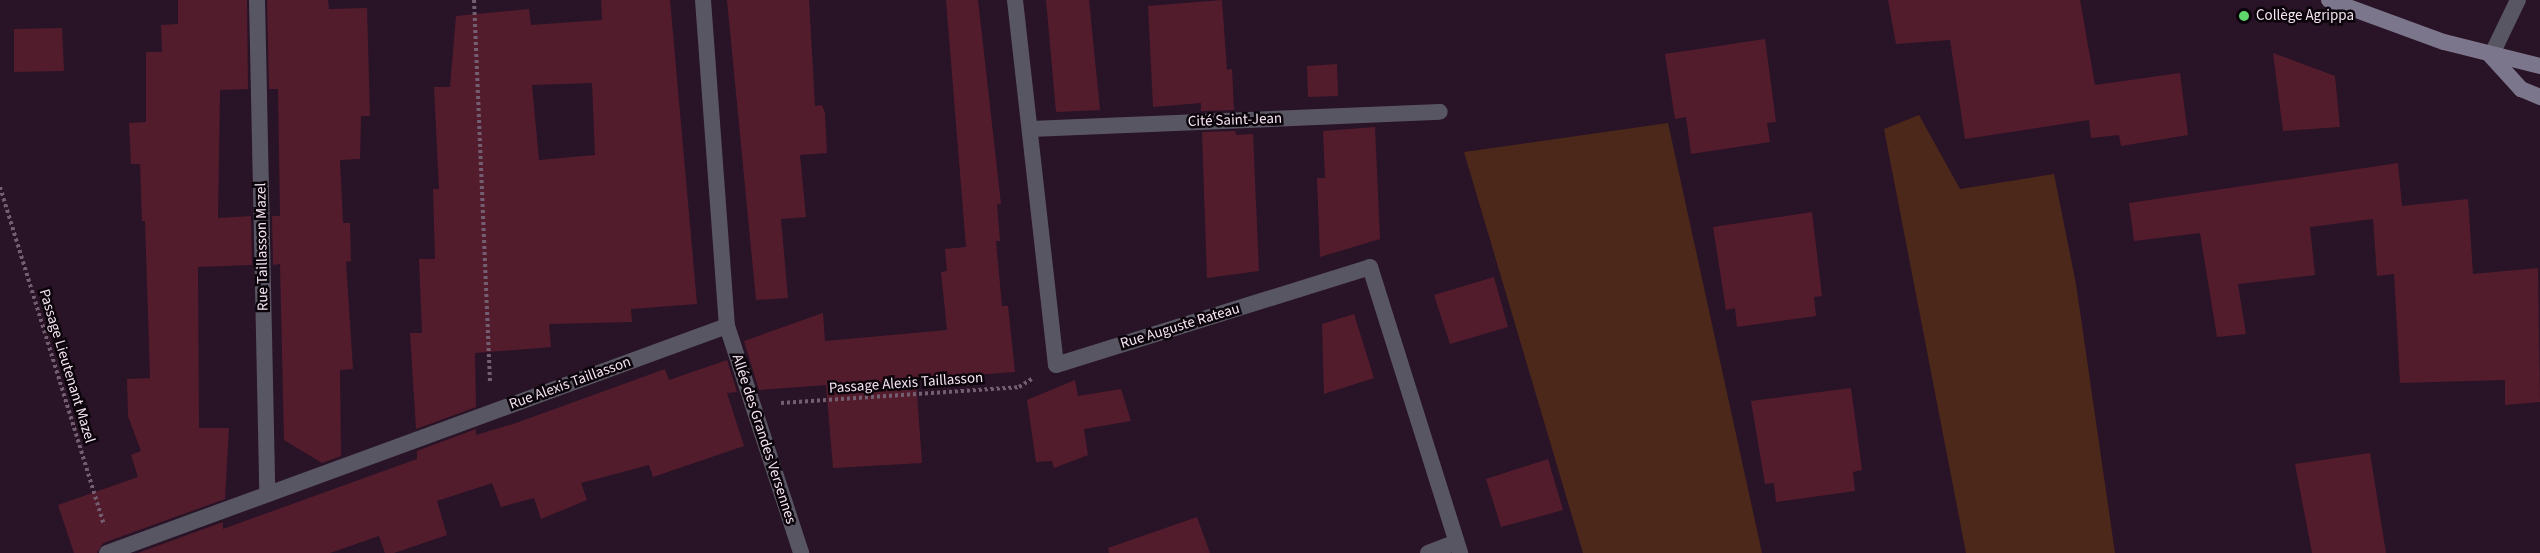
<!DOCTYPE html>
<meta charset="utf-8">
<style>
body{margin:0}
#map{position:relative;width:2540px;height:553px;overflow:hidden;background:#291327;font-family:"Source Sans 3",sans-serif}
div>[style]{position:absolute}
[style*='--x']{left:calc(var(--x)*1px);top:calc(var(--y)*1px);width:calc(var(--w)*1px);rotate:calc(var(--a)*1deg)}
.green>*{inset:0;background:#4c281b}
.building>*{inset:0;background:#531c2c}
.path>*{height:4px;margin-top:-2px;transform-origin:0;background:repeating-linear-gradient(90deg,#725e70 0 3px,transparent 0 6px)}
.minor>*{height:16px;margin:-8px;padding:0 8px;transform-origin:8px;border-radius:8px;background:#595663}
.secondary>*{height:16px;margin:-8px;padding:0 8px;transform-origin:8px;border-radius:8px;background:#7b768c}
.dots>*{width:16px;height:16px;translate:-50% -50%;box-sizing:border-box;border:3px solid #0c040b;border-radius:50%}
span{translate:-50% -50%;white-space:nowrap;text-align:center;line-height:1.15;-webkit-text-stroke:5px #0c040b;paint-order:stroke}
.poi-label{font-size:15px;color:#f4e4f2}
.left{translate:0 -50%;text-align:left}
.street-label{font-size:15px;color:#f4e4f2}
</style>
<div id="map">
<div class="green">
<i style="clip-path:polygon(1919px 115px,1960px 189px,2054px 174px,2076px 284px,2115px 553px,1966px 553px,1884px 129px)"></i>
<i style="clip-path:polygon(1668px 123px,1762px 553px,1583px 553px,1464px 152px)"></i>
</div>
<div class="building">
<i style="clip-path:polygon(178px 0,247px 0,248px 89px,220px 90px,218px 218px,251px 216px,252px 265px,198px 267px,199px 428px,229px 428px,225px 499px,103px 543px,97px 553px,74px 553px,58px 505px,138px 477px,131px 455px,141px 451px,128px 416px,127px 379px,150px 378px,145px 221px,142px 221px,140px 164px,131px 164px,129px 123px,146px 122px,146px 52px,162px 52px,161px 25px,178px 24px)"></i>
<i style="clip-path:polygon(267px 0,328px 0,329px 9px,367px 8px,370px 116px,361px 116px,360px 159px,340px 160px,343px 223px,350px 223px,351px 261px,346px 262px,353px 369px,340px 370px,341px 456px,322px 463px,284px 440px,280px 264px,273px 265px,272px 216px,280px 216px,278px 89px,269px 89px)"></i>
<i style="clip-path:polygon(evenodd,601px 0,670px 0,697px 304px,631px 309px,632px 322px,549px 324px,551px 347px,475px 353px,476px 407px,416px 429px,410px 333px,422px 333px,419px 259px,435px 259px,433px 189px,439px 189px,434px 87px,450px 87px,456px 16px,529px 9px,531px 25px,602px 20px,601px 0,592px 83px,595px 155px,539px 160px,532px 85px,592px 83px)"></i>
<i style="clip-path:polygon(727px 0,809px 0,815px 106px,822px 105px,825px 113px,827px 153px,800px 155px,806px 217px,781px 219px,788px 298px,756px 300px)"></i>
<i style="clip-path:polygon(946px 0,978px 0,1001px 204px,997px 204px,1000px 241px,996px 241px,1002px 306px,1008px 306px,1015px 372px,916px 379px,922px 463px,833px 468px,826px 385px,759px 390px,744px 341px,823px 313px,825px 341px,947px 330px,941px 272px,947px 271px,945px 249px,966px 247px)"></i>
<i style="clip-path:polygon(1046px 0,1089px 0,1100px 110px,1056px 112px)"></i>
<i style="clip-path:polygon(1222px 0,1227px 70px,1232px 69px,1234px 110px,1201px 111px,1201px 103px,1153px 107px,1148px 6px)"></i>
<i style="clip-path:polygon(1888px 0,2080px 0,2095px 85px,2180px 73px,2188px 135px,2121px 146px,2119px 135px,2091px 138px,2089px 120px,1965px 139px,1950px 40px,1896px 44px)"></i>
<i style="clip-path:polygon(62px 28px,64px 71px,14px 72px,14px 29px)"></i>
<i style="clip-path:polygon(1765px 39px,1776px 122px,1767px 123px,1770px 142px,1691px 154px,1686px 117px,1675px 119px,1665px 54px)"></i>
<i style="clip-path:polygon(2273px 53px,2335px 76px,2340px 127px,2283px 131px)"></i>
<i style="clip-path:polygon(1337px 64px,1338px 96px,1308px 97px,1307px 66px)"></i>
<i style="clip-path:polygon(1375px 127px,1380px 239px,1320px 257px,1317px 178px,1325px 178px,1323px 131px)"></i>
<i style="clip-path:polygon(1235px 131px,1236px 135px,1253px 134px,1259px 271px,1207px 278px,1202px 132px)"></i>
<i style="clip-path:polygon(2398px 163px,2402px 206px,2468px 199px,2473px 274px,2538px 268px,2540px 402px,2505px 405px,2505px 380px,2400px 383px,2394px 274px,2377px 276px,2373px 219px,2310px 227px,2315px 275px,2238px 284px,2246px 334px,2217px 337px,2200px 233px,2134px 241px,2129px 203px)"></i>
<i style="clip-path:polygon(1812px 212px,1822px 296px,1814px 297px,1816px 316px,1737px 327px,1735px 308px,1726px 310px,1713px 227px)"></i>
<i style="clip-path:polygon(1494px 277px,1508px 327px,1450px 344px,1434px 295px)"></i>
<i style="clip-path:polygon(1354px 314px,1374px 378px,1324px 394px,1322px 324px)"></i>
<i style="clip-path:polygon(727px 360px,737px 392px,727px 393px,744px 446px,653px 477px,649px 465px,581px 483px,587px 500px,541px 519px,534px 498px,501px 507px,492px 483px,437px 501px,447px 535px,394px 553px,385px 553px,379px 536px,330px 553px,138px 553px,223px 522px,223px 529px,417px 459px,417px 451px,476px 429px,476px 435px,516px 423px,665px 369px,669px 380px)"></i>
<i style="clip-path:polygon(1075px 380px,1078px 396px,1121px 389px,1131px 421px,1084px 429px,1088px 455px,1054px 468px,1052px 461px,1036px 462px,1027px 400px)"></i>
<i style="clip-path:polygon(1851px 388px,1862px 470px,1853px 472px,1855px 491px,1776px 502px,1774px 483px,1765px 484px,1751px 401px)"></i>
<i style="clip-path:polygon(2370px 453px,2386px 553px,2312px 553px,2295px 464px)"></i>
<i style="clip-path:polygon(1548px 459px,1563px 510px,1501px 527px,1486px 479px)"></i>
<i style="clip-path:polygon(1197px 517px,1210px 553px,1109px 553px,1108px 548px)"></i>
</div>
<div class="path">
<i style="--x:474;--y:0;--w:384;--a:87.6"></i>
<i style="--x:0;--y:187;--w:354;--a:72.9"></i>
<i style="--x:781;--y:403;--w:239;--a:-3.8"></i>
<i style="--x:1019;--y:387;--w:15;--a:-32"></i>
</div>
<div class="minor">
<i style="--x:257;--y:0;--w:494;--a:88.8"></i>
<i style="--x:703;--y:0;--w:327;--a:85.8"></i>
<i style="--x:727;--y:326;--w:239;--a:71.9"></i>
<i style="--x:1015;--y:0;--w:367;--a:83.6"></i>
<i style="--x:1056;--y:365;--w:329;--a:-17.3"></i>
<i style="--x:1370;--y:267;--w:300;--a:72.5"></i>
<i style="--x:2491;--y:56;--w:62;--a:-64.3"></i>
<i style="--x:1031;--y:129;--w:409;--a:-2.4"></i>
<i style="--x:107;--y:553;--w:660;--a:-20.11"></i>
<i style="--x:1428;--y:553;--w:30;--a:-21"></i>
</div>
<div class="secondary">
<i style="--x:2329;--y:0;--w:122;--a:20.1"></i>
<i style="--x:2444;--y:42;--w:99;--a:14"></i>
<i style="--x:2491;--y:56;--w:45;--a:47.7"></i>
<i style="--x:2521;--y:89;--w:21;--a:23"></i>
</div>
<div class="dots">
<i style="left:2244px;top:16px;background:#60d56b"></i>
</div>
<div class="poi-label">
<span class="left" style="left:2256px;top:16px">Collège Agrippa</span>
</div>
<div class="street-label">
<span style="left:1235px;top:120px;rotate:-2deg">Cité Saint-Jean</span>
<span style="left:262px;top:247px;rotate:-91deg">Rue Taillasson Mazel</span>
<span style="left:1180px;top:326px;rotate:-17deg">Rue Auguste Rateau</span>
<span style="left:67px;top:366px;rotate:73deg">Passage Lieutenant Mazel</span>
<span style="left:570px;top:383px;rotate:-20deg">Rue Alexis Taillasson</span>
<span style="left:906px;top:383px;rotate:-4deg">Passage Alexis Taillasson</span>
<span style="left:764px;top:439px;rotate:72deg">Allée des Grandes Versennes</span>
</div>
</div>
